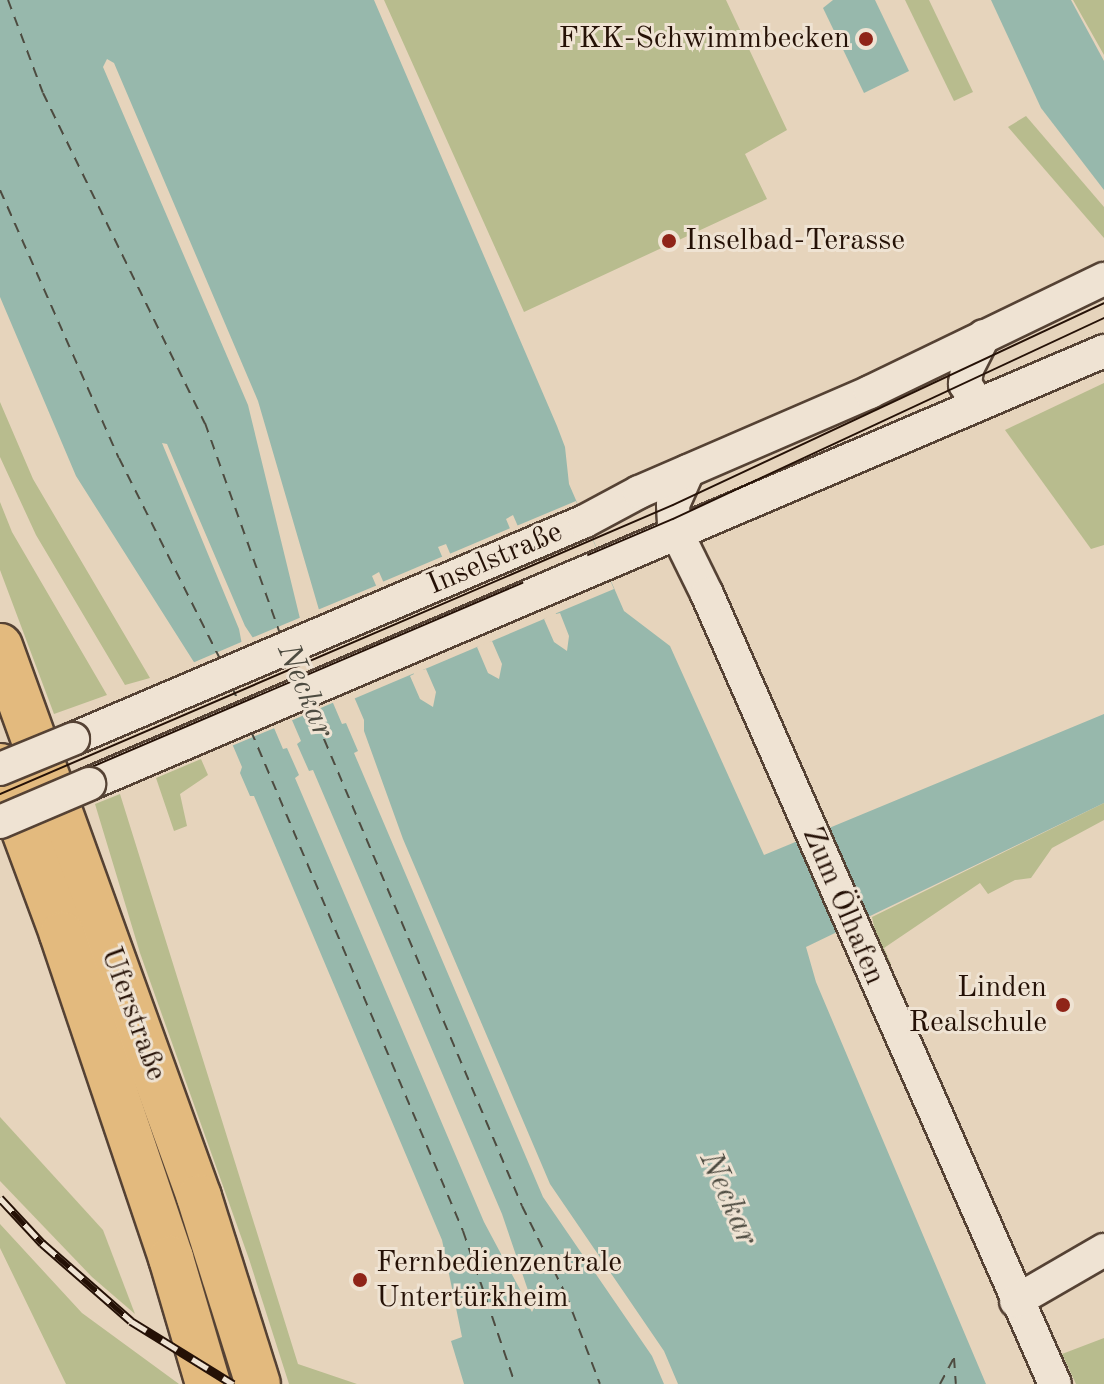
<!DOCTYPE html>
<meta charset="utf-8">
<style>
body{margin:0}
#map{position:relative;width:1104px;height:1384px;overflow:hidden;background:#e6d4bc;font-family:"Old Standard TT",serif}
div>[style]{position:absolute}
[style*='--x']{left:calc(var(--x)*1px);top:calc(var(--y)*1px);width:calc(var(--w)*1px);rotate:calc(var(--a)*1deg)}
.green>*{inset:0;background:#b8bc8e}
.water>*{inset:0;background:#97b8ac}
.pier>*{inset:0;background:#e6d4bc}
.ferry>*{height:2px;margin-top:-1px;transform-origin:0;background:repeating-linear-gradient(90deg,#4d4b40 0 10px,transparent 0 18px)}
.roads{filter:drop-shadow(2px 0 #554234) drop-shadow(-2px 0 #554234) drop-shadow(0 2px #554234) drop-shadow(0 -2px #554234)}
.minor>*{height:32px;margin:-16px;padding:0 16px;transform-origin:16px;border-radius:16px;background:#efe3d3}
.highway>*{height:44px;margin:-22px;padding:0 22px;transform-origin:22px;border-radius:22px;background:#e3ba7e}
.tram>*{height:2px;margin:-1px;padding:0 1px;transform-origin:1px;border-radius:1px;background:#251106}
.rail>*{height:9px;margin-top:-4.5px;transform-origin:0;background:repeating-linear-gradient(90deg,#efe3d3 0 18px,#251106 0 36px);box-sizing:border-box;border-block:2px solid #251106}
.bridges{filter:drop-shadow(2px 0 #554234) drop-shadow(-2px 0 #554234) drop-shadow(0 2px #554234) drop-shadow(0 -2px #554234)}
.minor-bridge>*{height:32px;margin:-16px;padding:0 16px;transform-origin:16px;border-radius:16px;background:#efe3d3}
.dots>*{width:22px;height:22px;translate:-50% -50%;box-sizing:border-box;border:4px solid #efe3d3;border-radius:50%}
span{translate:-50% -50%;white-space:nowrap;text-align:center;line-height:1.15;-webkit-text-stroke:6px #efe3d3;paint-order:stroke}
.poi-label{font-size:30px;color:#251106}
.right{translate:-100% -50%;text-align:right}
.left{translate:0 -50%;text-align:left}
.street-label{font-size:30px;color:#251106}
.water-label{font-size:32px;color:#4d4b40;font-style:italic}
</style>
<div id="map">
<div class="green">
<i style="clip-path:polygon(384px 0,726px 0,787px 130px,745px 154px,767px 199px,524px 312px)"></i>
<i style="clip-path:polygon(905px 0,929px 0,973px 92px,954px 101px)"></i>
<i style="clip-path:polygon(1073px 0,1104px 0,1104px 55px)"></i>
<i style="clip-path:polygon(1026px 116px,1104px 207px,1104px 238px,1008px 127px)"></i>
<i style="clip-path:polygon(1104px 383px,1104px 545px,1091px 549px,1005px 430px)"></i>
<i style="clip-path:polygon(0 402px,33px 479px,150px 678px,125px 685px,36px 535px,0 457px)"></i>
<i style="clip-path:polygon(0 502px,12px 532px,107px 695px,54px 714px,0 570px)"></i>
<i style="clip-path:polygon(201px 759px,208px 775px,180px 794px,187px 826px,174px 831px,156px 778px)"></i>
<i style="clip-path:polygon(120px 794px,298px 1364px,357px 1384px,289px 1384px,249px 1259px,140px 953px,95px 804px)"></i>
<i style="clip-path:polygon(1104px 803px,1104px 820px,1052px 848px,1031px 878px,1015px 880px,988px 894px,980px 883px,884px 948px,891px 964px,883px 970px,872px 917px)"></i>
<i style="clip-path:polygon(0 1117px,103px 1230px,135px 1314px,92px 1277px,0 1181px)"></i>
<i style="clip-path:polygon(0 1224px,82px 1313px,179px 1384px,66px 1384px,0 1248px)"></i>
<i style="clip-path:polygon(1104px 1338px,1104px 1384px,1076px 1384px,1062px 1354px)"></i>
</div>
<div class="water">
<i style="clip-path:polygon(evenodd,0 0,374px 0,557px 426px,565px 447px,569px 484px,624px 611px,670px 646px,764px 855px,1104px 714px,1104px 803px,806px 947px,816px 982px,986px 1384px,678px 1384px,664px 1351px,550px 1184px,403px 839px,364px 731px,364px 720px,324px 627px,258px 401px,114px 63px,107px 59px,103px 67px,248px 405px,304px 635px,342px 724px,346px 723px,358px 751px,354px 753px,543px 1197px,652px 1356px,664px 1384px,464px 1384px,451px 1341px,462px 1337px,442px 1240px,254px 796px,250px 796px,240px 773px,242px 767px,204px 678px,76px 476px,0 297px,0 0,162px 443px,167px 444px,245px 626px,263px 653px,301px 741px,297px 744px,309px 771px,313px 770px,502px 1214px,534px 1308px,532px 1312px,484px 1222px,295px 778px,299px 775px,287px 748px,283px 749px,245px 660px,239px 629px,162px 443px,0 0,513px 515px,556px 614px,560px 613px,569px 636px,567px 651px,554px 642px,544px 619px,547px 617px,506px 519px,513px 515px,0 0,446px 544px,488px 642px,492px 641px,502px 664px,499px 679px,488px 673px,477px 647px,480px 645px,438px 547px,446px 544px,0 0,379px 572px,422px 670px,426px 669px,436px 692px,433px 707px,420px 699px,410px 676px,414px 674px,372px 576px,379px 572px)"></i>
<i style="clip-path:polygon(833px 0,875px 0,909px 71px,864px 93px,823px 8px)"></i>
<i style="clip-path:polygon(991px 0,1071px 0,1104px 61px,1104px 190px,1041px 108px)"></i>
</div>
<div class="pier">
<i style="clip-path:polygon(576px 501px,614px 589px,552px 615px,514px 527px)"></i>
<i style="clip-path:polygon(513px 527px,551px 616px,485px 644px,447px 555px)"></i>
<i style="clip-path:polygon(446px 555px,484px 644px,418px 672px,380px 583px)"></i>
<i style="clip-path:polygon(380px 584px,417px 672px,351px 700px,315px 611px)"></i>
<i style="clip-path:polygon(304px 616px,337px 701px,288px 722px,259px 654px,249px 639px)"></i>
<i style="clip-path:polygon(246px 640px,249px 659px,282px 737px,277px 727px,229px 747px,190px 664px)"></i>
</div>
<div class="ferry">
<i style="--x:8;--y:0;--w:99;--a:69.4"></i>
<i style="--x:43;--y:93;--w:368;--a:63.9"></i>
<i style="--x:205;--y:423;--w:224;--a:70.4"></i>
<i style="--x:0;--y:190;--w:293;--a:66.1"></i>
<i style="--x:119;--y:458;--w:225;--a:63.3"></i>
<i style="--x:291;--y:662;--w:17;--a:66"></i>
<i style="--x:232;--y:687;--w:17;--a:66"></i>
<i style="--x:310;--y:706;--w:543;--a:67.02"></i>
<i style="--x:522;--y:1206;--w:99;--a:63.7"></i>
<i style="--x:566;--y:1295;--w:95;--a:69.1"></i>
<i style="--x:251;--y:731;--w:543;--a:67.02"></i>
<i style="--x:463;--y:1231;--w:162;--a:71.2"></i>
<i style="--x:940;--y:1384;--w:30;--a:-62"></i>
<i style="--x:954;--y:1358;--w:26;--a:86"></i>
</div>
<div class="roads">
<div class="minor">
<i style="--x:978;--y:404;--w:24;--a:-123"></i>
<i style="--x:965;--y:384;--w:15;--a:-82"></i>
<i style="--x:967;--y:369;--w:37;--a:-63"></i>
<i style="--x:688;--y:471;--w:37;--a:114"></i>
<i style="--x:673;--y:505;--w:22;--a:87"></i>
<i style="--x:674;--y:527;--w:75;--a:63.8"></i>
<i style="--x:707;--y:594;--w:863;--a:66.23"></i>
<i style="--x:73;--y:739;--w:556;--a:-23.06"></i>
<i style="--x:585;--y:521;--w:61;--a:-28.2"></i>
<i style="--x:639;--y:492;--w:252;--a:-23.4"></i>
<i style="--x:870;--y:392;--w:260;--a:-25.8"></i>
<i style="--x:89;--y:784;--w:1104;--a:-23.1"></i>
<i style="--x:1016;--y:1301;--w:102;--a:-30.1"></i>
</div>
<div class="highway">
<i style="--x:0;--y:646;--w:586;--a:70.14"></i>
<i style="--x:199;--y:1197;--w:196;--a:72.5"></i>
<i style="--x:0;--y:766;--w:179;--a:69.7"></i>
<i style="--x:62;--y:934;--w:342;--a:71.4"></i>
<i style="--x:171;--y:1258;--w:131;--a:73.6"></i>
</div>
</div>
<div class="tram">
<i style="--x:588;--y:555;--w:92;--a:-23"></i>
<i style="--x:673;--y:519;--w:476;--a:-25"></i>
<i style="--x:47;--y:786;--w:517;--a:-23.14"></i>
<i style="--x:0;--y:794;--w:732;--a:-23.24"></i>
<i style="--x:673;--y:505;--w:476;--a:-25.1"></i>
</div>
<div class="rail">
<i style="--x:0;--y:1198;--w:62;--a:47"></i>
<i style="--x:42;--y:1243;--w:118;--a:41.2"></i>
<i style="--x:131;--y:1321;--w:120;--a:31.7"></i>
</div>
<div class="bridges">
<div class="minor-bridge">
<i style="--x:0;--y:769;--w:79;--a:-22.3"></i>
<i style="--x:0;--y:822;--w:97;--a:-23.1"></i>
</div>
</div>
<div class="dots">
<i style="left:866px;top:39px;background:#8f2418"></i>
<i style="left:669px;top:241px;background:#8f2418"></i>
<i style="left:1063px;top:1005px;background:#8f2418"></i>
<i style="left:360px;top:1280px;background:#8f2418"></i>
</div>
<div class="poi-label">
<span class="right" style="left:850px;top:39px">FKK-Schwimmbecken</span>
<span class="left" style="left:685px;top:241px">Inselbad-Terasse</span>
<span class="right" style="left:1047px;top:1005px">Linden<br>Realschule</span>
<span class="left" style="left:376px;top:1280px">Fernbedienzentrale<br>Untertürkheim</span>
</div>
<div class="street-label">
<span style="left:495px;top:559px;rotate:-23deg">Inselstraße</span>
<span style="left:843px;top:906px;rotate:67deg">Zum Ölhafen</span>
<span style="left:133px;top:1014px;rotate:70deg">Uferstraße</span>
</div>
<div class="water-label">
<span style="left:304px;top:691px;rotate:67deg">Neckar</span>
<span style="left:727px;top:1199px;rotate:66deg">Neckar</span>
</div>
</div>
